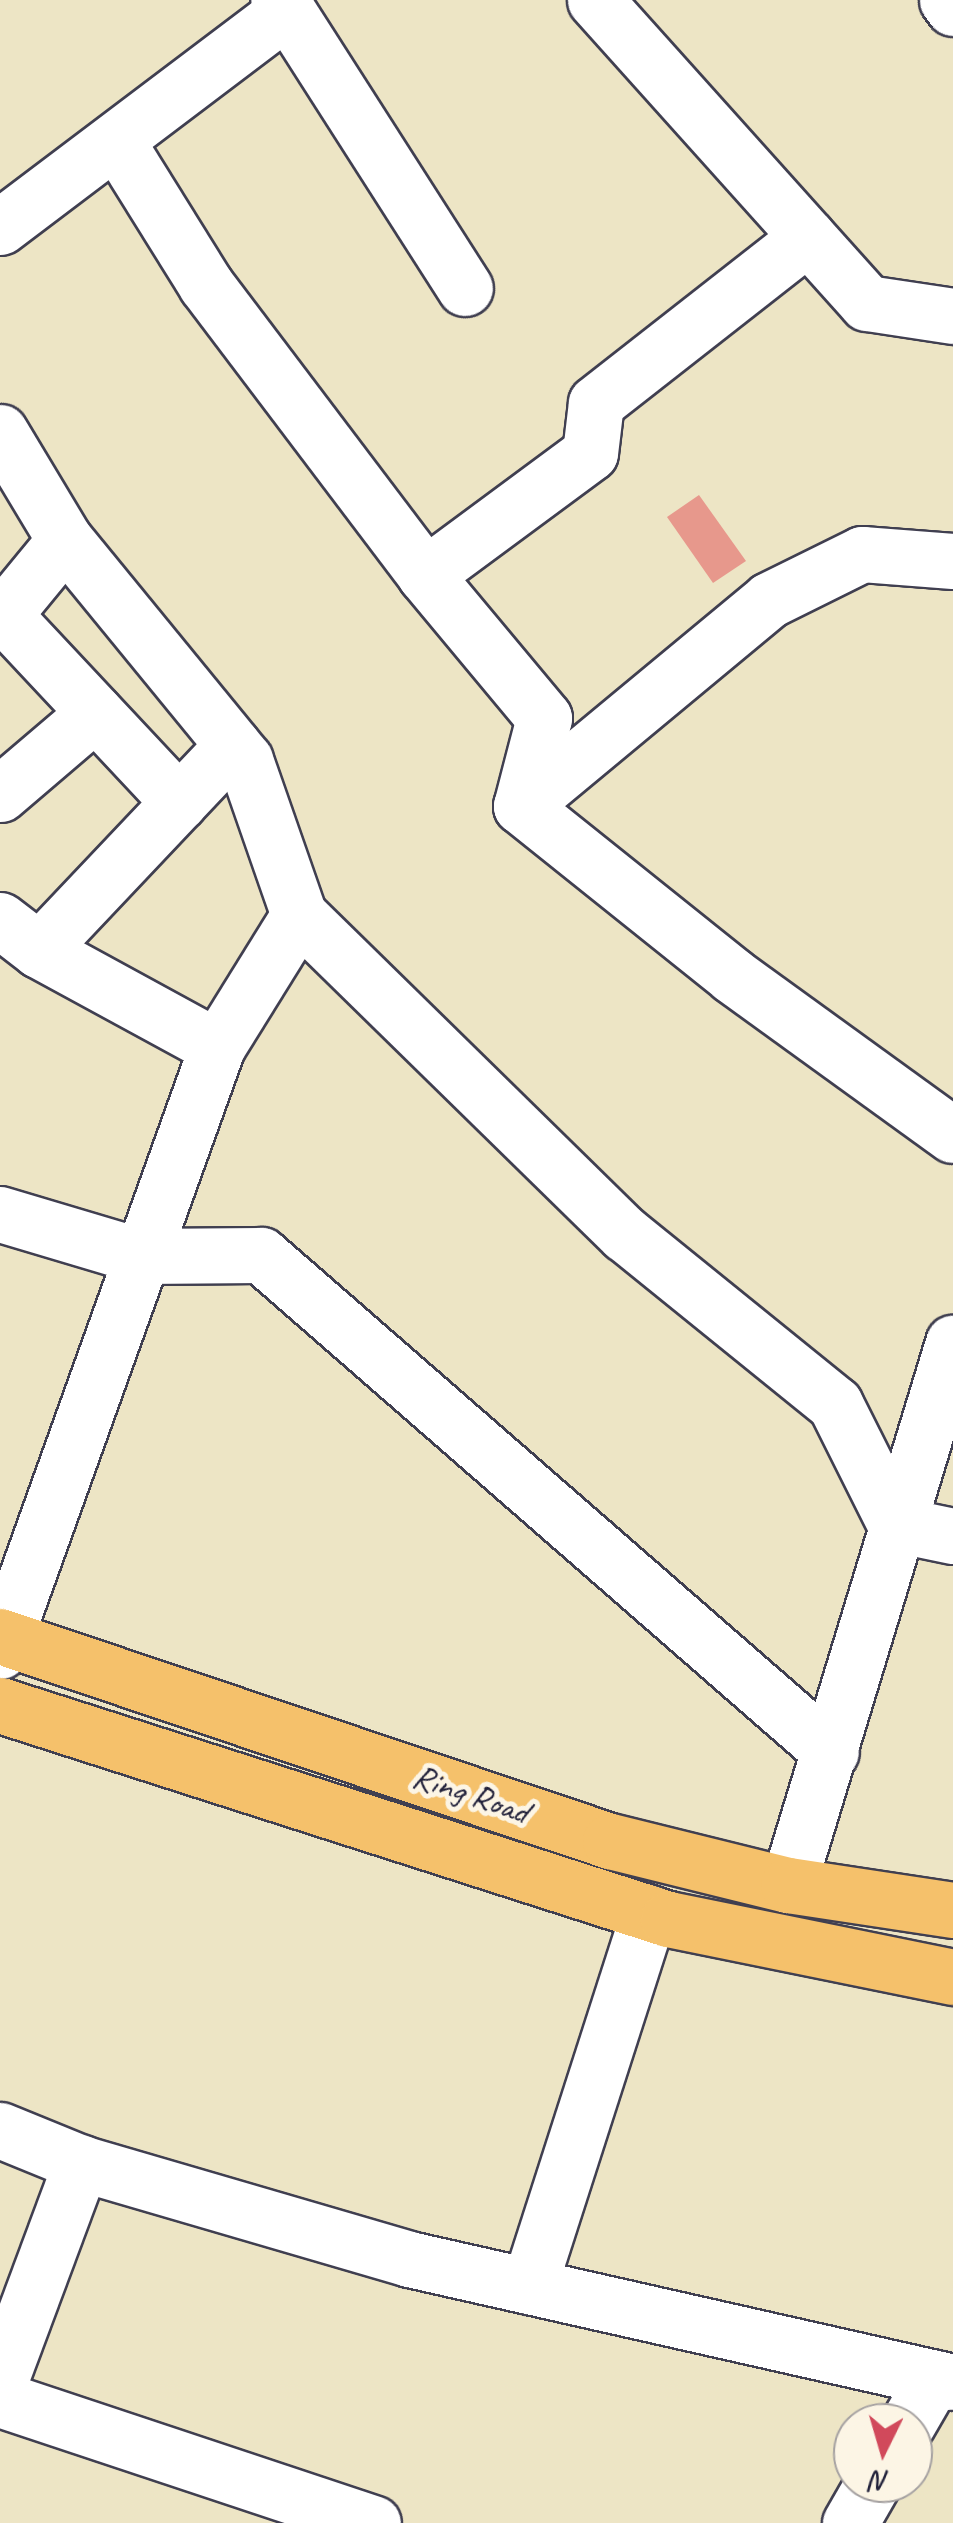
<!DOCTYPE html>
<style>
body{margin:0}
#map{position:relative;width:953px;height:2523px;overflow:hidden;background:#ede5c5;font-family:Caveat,sans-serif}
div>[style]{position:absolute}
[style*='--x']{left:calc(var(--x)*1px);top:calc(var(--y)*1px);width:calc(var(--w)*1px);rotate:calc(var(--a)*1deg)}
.building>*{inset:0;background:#e7988c}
.roads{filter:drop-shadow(2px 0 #403f50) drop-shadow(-2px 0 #403f50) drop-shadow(0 2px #403f50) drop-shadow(0 -2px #403f50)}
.minor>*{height:55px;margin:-27.5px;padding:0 27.5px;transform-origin:27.5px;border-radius:27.5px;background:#fff}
.major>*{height:55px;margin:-27.5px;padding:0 27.5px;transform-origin:27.5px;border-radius:27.5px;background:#f5c16b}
span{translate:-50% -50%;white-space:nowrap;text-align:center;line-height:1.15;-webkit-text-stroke:10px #fcf5e5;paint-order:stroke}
.street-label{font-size:35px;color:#22223b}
.north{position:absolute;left:833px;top:2403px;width:100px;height:100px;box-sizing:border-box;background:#fcf5e5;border:2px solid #a5a1a1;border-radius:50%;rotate:185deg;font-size:28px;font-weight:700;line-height:40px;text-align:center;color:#22223b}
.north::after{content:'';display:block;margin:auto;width:35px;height:45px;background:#d1495b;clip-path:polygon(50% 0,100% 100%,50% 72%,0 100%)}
</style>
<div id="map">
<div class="building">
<i style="clip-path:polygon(699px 495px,746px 561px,713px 583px,667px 517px)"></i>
</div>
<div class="roads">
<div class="minor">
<i style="--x:595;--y:0;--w:407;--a:48.1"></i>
<i style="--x:867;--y:303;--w:87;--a:8.6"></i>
<i style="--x:947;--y:0;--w:10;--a:53"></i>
<i style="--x:287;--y:10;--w:330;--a:57.4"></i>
<i style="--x:117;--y:142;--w:168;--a:58.1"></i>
<i style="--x:206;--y:285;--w:363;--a:52.9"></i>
<i style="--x:425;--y:575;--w:186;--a:50.2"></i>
<i style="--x:544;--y:718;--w:91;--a:104.6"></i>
<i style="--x:521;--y:806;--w:272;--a:38.7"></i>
<i style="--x:733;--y:976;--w:271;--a:35.9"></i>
<i style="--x:0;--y:227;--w:360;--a:-37.1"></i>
<i style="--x:287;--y:10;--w:13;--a:-132"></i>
<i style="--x:0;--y:432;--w:126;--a:59"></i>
<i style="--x:65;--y:540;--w:284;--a:50.7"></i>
<i style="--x:245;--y:760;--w:164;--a:70.8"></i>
<i style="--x:299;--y:915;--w:456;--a:44.4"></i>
<i style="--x:625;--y:1234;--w:270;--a:39"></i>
<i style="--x:835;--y:1404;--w:134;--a:63.4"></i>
<i style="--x:895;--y:1524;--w:59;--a:11.7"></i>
<i style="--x:425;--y:575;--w:205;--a:-36.5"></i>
<i style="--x:590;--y:453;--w:50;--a:-83.2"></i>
<i style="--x:596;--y:403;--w:269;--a:-38.1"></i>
<i style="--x:0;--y:611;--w:262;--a:46.9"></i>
<i style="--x:0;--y:619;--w:102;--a:-50.6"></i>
<i style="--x:0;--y:794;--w:125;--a:-40.5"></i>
<i style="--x:521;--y:806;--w:322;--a:-39.7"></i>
<i style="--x:769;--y:600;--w:104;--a:-26.3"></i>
<i style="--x:862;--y:554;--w:91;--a:4.4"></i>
<i style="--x:0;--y:920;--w:49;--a:37.6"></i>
<i style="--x:39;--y:950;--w:203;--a:28.6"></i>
<i style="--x:39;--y:950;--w:282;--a:-46.6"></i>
<i style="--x:0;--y:1214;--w:147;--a:16.6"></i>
<i style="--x:141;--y:1256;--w:120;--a:-0.5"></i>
<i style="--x:261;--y:1255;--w:756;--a:41.09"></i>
<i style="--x:0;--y:1651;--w:642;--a:-70.24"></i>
<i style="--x:217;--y:1047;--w:155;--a:-58.2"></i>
<i style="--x:788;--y:1885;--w:567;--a:-73.07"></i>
<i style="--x:0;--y:2130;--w:87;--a:22.2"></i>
<i style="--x:81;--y:2163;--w:342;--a:16.3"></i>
<i style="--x:409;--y:2259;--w:558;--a:12.74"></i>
<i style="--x:529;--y:2286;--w:392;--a:-72.2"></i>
<i style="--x:0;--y:2381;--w:233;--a:-69.6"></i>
<i style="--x:0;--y:2399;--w:393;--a:18.4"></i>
<i style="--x:908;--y:2423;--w:52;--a:-60"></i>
<i style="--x:850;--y:2523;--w:46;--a:-60.1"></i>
</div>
<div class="major">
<i style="--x:0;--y:1636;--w:644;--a:18.58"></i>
<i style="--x:610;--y:1841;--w:183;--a:13.9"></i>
<i style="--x:788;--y:1885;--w:167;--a:8.6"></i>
<i style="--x:0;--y:1705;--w:701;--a:17.76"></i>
<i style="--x:668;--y:1919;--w:291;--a:11.5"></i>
</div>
</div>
<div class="street-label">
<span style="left:471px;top:1794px;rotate:19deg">Ring Road</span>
</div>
<div class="north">N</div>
</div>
